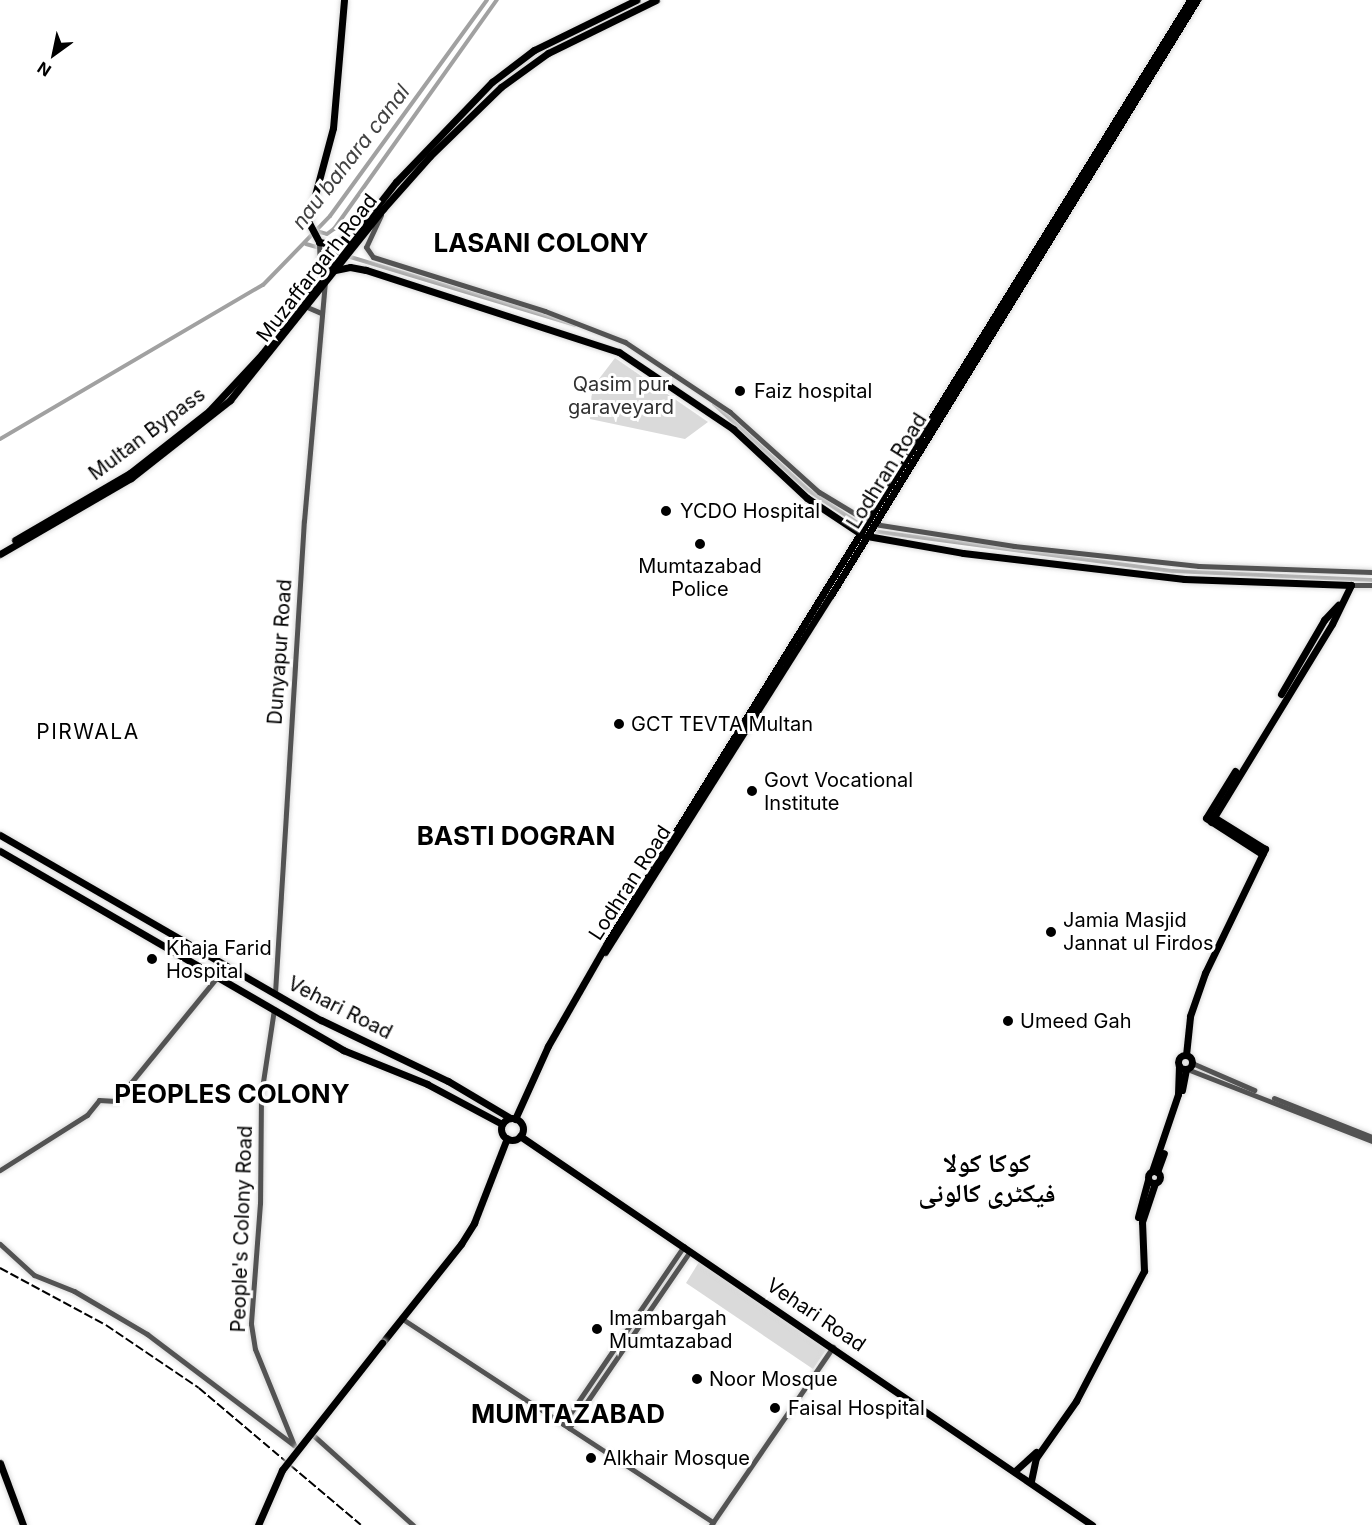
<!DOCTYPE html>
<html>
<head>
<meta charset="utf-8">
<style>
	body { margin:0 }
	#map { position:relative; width:1372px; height:1525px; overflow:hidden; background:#fff; font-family:Inter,"Noto Naskh Arabic",sans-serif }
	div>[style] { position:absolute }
	.green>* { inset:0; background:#dadada }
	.canal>* { height:4px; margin:-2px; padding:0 2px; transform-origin:2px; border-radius:2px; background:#a1a1a1 }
	.roads { filter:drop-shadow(0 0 2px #dbdbdb) drop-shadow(0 0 2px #dbdbdb) }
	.minor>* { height:5px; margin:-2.5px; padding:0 2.5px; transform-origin:2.5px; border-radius:2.5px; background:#535353 }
	.major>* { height:7px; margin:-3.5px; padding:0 3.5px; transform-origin:3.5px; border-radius:3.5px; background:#000 }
	.major>.ring { margin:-3.5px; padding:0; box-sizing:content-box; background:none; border:7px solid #000; border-radius:50% }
	.rail>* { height:1.5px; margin-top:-0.75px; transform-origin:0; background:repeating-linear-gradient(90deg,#000 0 9px,transparent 0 12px) }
	.bridges { filter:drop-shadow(0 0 2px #dbdbdb) drop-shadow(0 0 2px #dbdbdb) }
	.major-bridge>* { height:7px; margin:-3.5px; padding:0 3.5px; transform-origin:3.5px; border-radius:3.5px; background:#000 }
	.dots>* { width:16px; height:16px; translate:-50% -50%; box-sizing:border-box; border:3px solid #fff; border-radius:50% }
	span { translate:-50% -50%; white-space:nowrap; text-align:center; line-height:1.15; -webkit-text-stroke:6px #fff; paint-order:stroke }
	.street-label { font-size:20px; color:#000 }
	.park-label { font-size:20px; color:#313131 }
	.poi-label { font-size:20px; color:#000 }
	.left { translate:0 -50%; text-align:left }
	.water-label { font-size:21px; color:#424242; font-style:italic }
	.neighbourhood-label { font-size:21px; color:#000; letter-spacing:1.5px }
	.district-label { font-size:26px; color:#000; font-weight:700 }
	.north { position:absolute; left:24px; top:24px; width:60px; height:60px; -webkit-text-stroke:4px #fff; paint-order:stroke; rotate:213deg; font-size:16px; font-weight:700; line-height:24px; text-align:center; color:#000 }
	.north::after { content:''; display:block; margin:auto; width:21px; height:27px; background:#000; clip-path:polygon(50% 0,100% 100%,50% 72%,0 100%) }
</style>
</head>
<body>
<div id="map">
	<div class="green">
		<div style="clip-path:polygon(615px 358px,708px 422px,685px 439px,590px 419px,592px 388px)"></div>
		<div style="clip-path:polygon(699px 1262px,828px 1347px,813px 1369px,686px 1283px)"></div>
	</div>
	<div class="canal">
		<div style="left:316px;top:231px;width:11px;rotate:15deg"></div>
		<div style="left:327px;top:234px;width:9px;rotate:-36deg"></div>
		<div style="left:334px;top:229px;width:281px;rotate:-54.6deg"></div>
		<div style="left:306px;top:244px;width:35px;rotate:16deg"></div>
		<div style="left:347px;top:256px;width:238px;rotate:16.8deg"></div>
		<div style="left:714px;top:404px;width:127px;rotate:42.5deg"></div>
		<div style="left:808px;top:490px;width:69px;rotate:33.7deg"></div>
		<div style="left:0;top:439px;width:305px;rotate:-30.4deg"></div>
		<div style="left:263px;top:285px;width:96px;rotate:-45.8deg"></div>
		<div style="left:330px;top:216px;width:267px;rotate:-54deg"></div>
		<div style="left:872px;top:531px;width:304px;rotate:7.6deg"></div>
		<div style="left:1173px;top:571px;width:199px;rotate:2.6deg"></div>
	</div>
	<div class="roads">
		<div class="minor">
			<div style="left:381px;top:215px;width:35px;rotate:115deg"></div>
			<div style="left:366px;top:247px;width:12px;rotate:55deg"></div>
			<div style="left:373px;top:257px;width:180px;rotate:17.4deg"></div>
			<div style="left:545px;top:311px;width:86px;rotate:21.2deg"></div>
			<div style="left:625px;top:342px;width:126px;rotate:33.7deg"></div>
			<div style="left:730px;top:412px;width:120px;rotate:42deg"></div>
			<div style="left:819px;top:492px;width:58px;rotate:31deg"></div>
			<div style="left:319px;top:242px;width:36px;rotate:88deg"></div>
			<div style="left:307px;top:307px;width:15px;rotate:23deg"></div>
			<div style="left:874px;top:524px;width:142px;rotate:8.9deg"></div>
			<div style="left:1014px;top:546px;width:186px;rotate:6.2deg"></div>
			<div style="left:1199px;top:566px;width:173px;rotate:2deg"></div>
			<div style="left:1351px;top:585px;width:21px"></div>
			<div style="left:275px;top:993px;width:473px;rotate:-86.5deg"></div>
			<div style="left:304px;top:521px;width:239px;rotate:-85deg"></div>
			<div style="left:274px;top:1009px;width:87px;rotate:98.6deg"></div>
			<div style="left:261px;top:1095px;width:108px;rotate:90.5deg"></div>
			<div style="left:260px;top:1203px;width:121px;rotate:94.3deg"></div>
			<div style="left:251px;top:1324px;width:25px;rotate:81deg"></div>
			<div style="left:255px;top:1349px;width:104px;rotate:67.9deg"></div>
			<div style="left:1192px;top:1063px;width:68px;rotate:23.5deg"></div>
			<div style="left:1187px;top:1069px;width:199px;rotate:21.3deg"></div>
			<div style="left:1274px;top:1098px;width:105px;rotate:21.7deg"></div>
			<div style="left:0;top:1170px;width:103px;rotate:-32.3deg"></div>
			<div style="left:87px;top:1115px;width:19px;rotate:-51deg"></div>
			<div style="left:99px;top:1100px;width:17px;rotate:3deg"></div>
			<div style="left:116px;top:1101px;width:161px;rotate:-50.8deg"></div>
			<div style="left:0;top:1244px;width:46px;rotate:42.4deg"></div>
			<div style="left:34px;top:1275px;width:43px;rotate:21.8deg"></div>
			<div style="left:74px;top:1291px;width:85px;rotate:30.5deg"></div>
			<div style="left:147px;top:1334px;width:184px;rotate:37.1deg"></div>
			<div style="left:401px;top:1318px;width:373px;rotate:33.2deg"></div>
			<div style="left:563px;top:1424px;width:215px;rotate:-55.8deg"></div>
			<div style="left:569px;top:1428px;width:214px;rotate:-55.6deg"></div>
			<div style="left:313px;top:1435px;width:135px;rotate:42deg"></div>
			<div style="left:711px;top:1525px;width:216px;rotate:-55.6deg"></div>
		</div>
		<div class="major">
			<div style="left:344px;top:0;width:128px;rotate:94.9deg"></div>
			<div style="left:333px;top:128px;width:96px;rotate:105deg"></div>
			<div style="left:308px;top:221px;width:24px;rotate:62deg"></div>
			<div style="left:319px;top:242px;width:11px;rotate:10deg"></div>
			<div style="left:330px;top:244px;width:10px;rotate:-11deg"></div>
			<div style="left:340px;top:242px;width:24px;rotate:-42deg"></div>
			<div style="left:335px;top:270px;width:15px;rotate:-11deg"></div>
			<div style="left:350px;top:267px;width:16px;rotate:11deg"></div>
			<div style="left:366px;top:270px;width:266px;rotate:18deg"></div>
			<div style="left:619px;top:352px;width:138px;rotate:34deg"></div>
			<div style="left:733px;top:429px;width:101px;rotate:43deg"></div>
			<div style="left:807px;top:498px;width:65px;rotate:33.7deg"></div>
			<div style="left:867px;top:536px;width:97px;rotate:10deg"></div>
			<div style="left:963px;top:553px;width:223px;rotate:6.7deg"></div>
			<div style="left:1184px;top:579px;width:167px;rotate:2.1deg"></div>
			<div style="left:1351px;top:585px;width:43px;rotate:116deg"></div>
			<div style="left:1332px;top:624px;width:232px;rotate:121.4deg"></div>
			<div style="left:15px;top:540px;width:133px;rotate:-30.2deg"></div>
			<div style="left:130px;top:473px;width:100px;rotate:-38.1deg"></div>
			<div style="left:209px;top:411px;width:78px;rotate:-47.1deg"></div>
			<div style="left:262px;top:354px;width:218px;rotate:-52.1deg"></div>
			<div style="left:396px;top:182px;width:139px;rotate:-46.2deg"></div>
			<div style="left:492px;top:82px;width:53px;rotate:-37.3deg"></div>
			<div style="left:534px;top:50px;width:114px;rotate:-26.1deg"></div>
			<div style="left:0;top:554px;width:151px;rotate:-30.1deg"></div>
			<div style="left:131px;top:478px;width:126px;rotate:-38.2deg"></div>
			<div style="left:230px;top:400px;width:245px;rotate:-51.3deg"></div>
			<div style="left:383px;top:209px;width:71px;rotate:-48.4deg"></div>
			<div style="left:430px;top:156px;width:99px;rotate:-44.2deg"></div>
			<div style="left:501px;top:87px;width:58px;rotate:-35.9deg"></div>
			<div style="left:548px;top:53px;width:120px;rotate:-26.1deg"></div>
			<div style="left:1281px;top:694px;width:86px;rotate:-59.8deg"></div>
			<div style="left:1324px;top:620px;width:21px;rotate:-47deg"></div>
			<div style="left:1235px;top:771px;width:55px;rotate:121.7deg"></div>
			<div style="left:1206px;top:818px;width:67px;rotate:32.7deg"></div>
			<div style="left:0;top:835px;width:370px;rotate:30deg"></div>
			<div style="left:321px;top:1020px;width:141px;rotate:25.7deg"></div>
			<div style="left:448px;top:1081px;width:72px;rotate:30.8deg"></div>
			<div style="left:0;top:851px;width:397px;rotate:30.1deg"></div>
			<div style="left:343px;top:1050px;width:91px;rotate:22deg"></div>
			<div style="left:427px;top:1084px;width:85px;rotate:28.1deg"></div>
			<div style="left:605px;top:952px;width:423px;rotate:-57.7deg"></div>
			<div style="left:831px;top:595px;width:699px;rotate:-58.4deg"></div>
			<div class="ring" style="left:1178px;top:1055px;width:7px;height:7px"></div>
			<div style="left:1186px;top:1055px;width:39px;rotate:-84deg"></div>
			<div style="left:1190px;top:1016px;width:46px;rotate:-70.8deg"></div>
			<div style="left:1205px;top:973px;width:138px;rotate:-64.2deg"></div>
			<div style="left:1265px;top:849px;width:62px;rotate:-148.1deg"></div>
			<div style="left:1182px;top:1090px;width:21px;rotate:-79deg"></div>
			<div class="ring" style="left:501px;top:1118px;width:15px;height:15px"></div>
			<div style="left:515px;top:1119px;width:80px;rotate:-65.7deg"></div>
			<div style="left:548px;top:1046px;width:119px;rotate:-60.2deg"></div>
			<div style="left:607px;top:943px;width:1109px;rotate:-58.27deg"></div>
			<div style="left:520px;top:1136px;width:692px;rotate:34.22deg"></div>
			<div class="ring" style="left:1148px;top:1171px;width:5px;height:5px"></div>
			<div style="left:1152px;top:1171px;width:81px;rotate:-71.3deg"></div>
			<div style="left:1178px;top:1094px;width:28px;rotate:-88deg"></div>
			<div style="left:1157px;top:1172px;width:20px;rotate:-70deg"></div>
			<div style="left:1138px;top:1217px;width:39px;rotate:-75deg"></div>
			<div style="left:382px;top:1343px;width:127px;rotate:-51.4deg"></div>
			<div style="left:461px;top:1244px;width:25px;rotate:-58deg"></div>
			<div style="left:474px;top:1223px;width:91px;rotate:-68.8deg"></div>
			<div style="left:0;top:1463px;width:66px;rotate:69.6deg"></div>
			<div style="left:1016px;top:1470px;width:27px;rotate:-42deg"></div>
			<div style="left:1031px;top:1481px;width:24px;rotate:-78deg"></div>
			<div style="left:1036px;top:1458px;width:70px;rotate:-54.9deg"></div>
			<div style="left:1076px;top:1401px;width:147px;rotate:-62.4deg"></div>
			<div style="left:1144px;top:1271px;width:49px;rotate:-92.3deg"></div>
			<div style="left:1142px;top:1222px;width:41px;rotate:-71.6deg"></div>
		</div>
	</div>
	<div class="rail">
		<div style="left:0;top:1268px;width:120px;rotate:28.3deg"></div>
		<div style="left:106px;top:1325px;width:112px;rotate:34.1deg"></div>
		<div style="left:199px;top:1388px;width:212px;rotate:40.2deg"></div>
	</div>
	<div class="bridges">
		<div class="major-bridge">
			<div style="left:258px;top:1525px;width:60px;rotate:-66.4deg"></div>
			<div style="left:282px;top:1470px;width:162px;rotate:-51.8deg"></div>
		</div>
	</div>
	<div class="dots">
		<div style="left:740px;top:391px;background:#000"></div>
		<div style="left:666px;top:511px;background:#000"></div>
		<div style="left:700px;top:544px;background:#000"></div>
		<div style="left:619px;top:724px;background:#000"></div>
		<div style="left:752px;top:791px;background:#000"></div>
		<div style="left:1051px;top:932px;background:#000"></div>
		<div style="left:152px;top:959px;background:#000"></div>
		<div style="left:1008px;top:1021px;background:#000"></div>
		<div style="left:597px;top:1329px;background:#000"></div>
		<div style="left:697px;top:1379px;background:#000"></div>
		<div style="left:775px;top:1408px;background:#000"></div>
		<div style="left:591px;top:1458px;background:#000"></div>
	</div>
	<div class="street-label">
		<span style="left:317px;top:268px;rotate:-52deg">Muzaffargarh Road</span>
		<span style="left:147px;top:434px;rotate:-37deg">Multan Bypass</span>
		<span style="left:887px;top:471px;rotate:-58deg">Lodhran Road</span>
		<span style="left:280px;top:652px;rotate:-86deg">Dunyapur Road</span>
		<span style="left:630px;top:883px;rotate:-57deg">Lodhran Road</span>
		<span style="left:340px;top:1008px;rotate:27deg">Vehari Road</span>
		<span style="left:242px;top:1229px;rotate:-88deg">People's Colony Road</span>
		<span style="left:816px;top:1315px;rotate:34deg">Vehari Road</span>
	</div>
	<div class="park-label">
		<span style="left:621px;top:396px">Qasim pur<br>garaveyard</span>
	</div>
	<div class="poi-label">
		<span class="left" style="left:754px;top:391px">Faiz hospital</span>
		<span class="left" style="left:680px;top:511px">YCDO Hospital</span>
		<span style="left:700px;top:578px">Mumtazabad<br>Police</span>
		<span class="left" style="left:631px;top:724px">GCT TEVTA Multan</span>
		<span class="left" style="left:764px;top:792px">Govt Vocational<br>Institute</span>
		<span class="left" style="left:1063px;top:932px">Jamia Masjid<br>Jannat ul Firdos</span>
		<span class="left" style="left:166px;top:960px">Khaja Farid<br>Hospital</span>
		<span class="left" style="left:1020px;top:1021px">Umeed Gah</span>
		<span class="left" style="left:609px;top:1330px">Imambargah<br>Mumtazabad</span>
		<span class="left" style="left:709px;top:1379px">Noor Mosque</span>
		<span class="left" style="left:788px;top:1408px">Faisal Hospital</span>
		<span class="left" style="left:603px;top:1458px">Alkhair Mosque</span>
	</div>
	<div class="water-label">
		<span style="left:351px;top:157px;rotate:-52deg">nau bahara canal</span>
	</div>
	<div class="neighbourhood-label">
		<span style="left:88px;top:732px">PIRWALA</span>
	</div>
	<div class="district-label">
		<span style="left:541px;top:243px">LASANI COLONY</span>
		<span style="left:516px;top:836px">BASTI DOGRAN</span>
		<span style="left:232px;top:1094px">PEOPLES COLONY</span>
		<span style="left:987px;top:1178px">کوکا کولا<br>فیکٹری کالونی</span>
		<span style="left:568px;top:1414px">MUMTAZABAD</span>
	</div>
	<div class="north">N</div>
</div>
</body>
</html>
